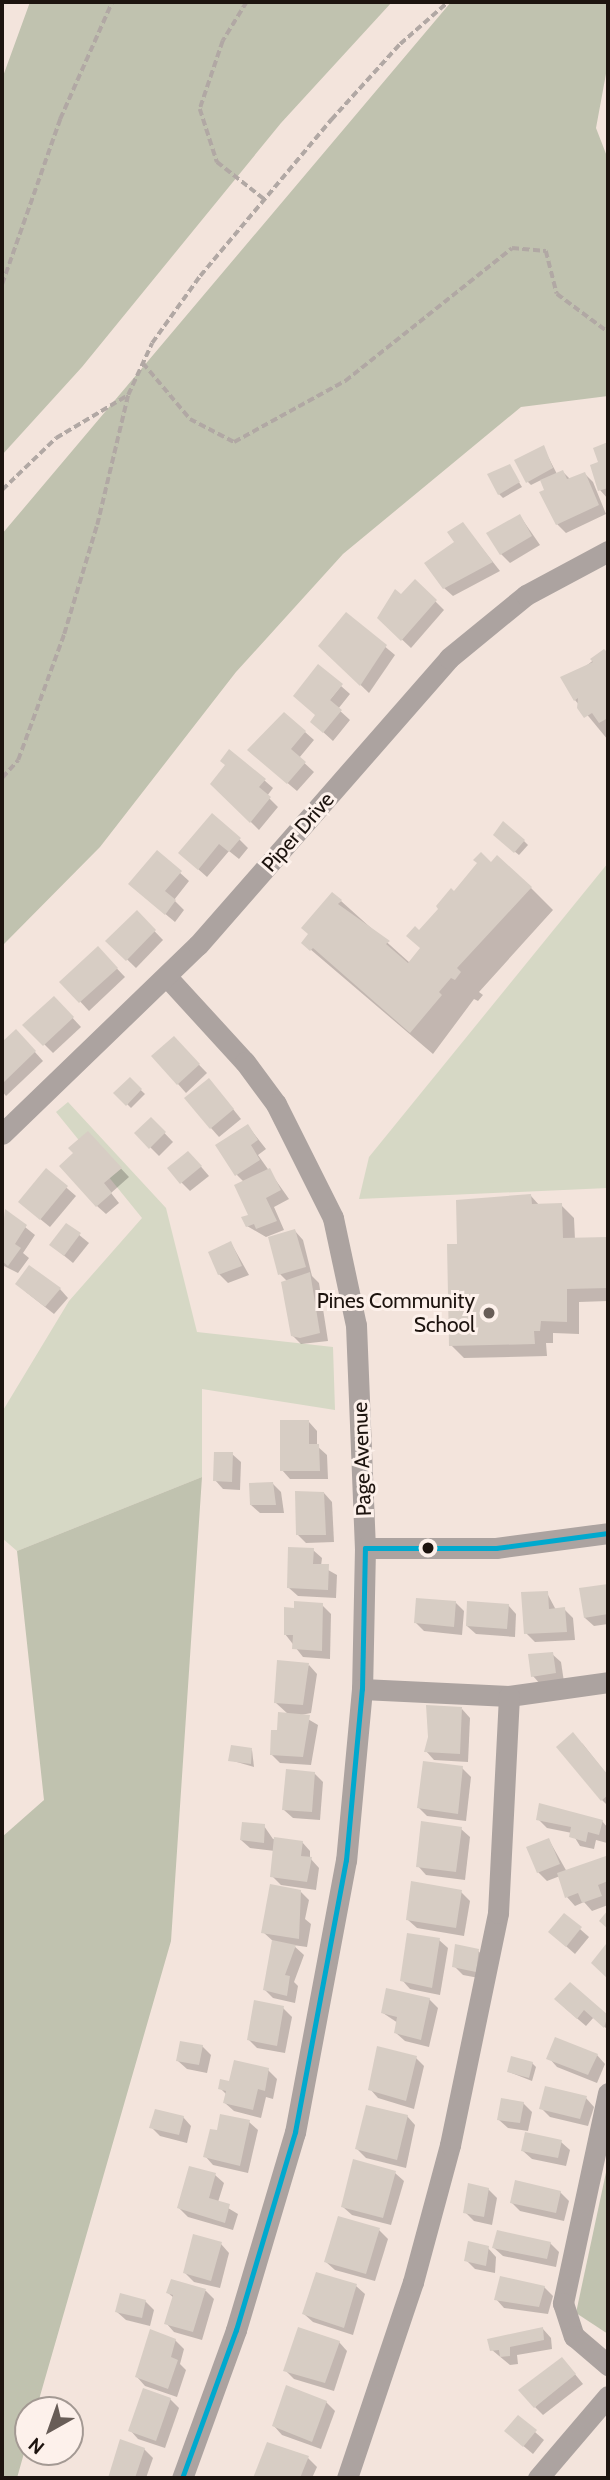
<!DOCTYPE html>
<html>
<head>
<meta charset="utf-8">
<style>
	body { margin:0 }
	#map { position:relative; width:610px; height:2480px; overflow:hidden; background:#f3e4dc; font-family:Cabin,sans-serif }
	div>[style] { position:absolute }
	.green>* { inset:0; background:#d6d8c5 }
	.forest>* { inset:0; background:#c0c2af }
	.shadow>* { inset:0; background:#0003 }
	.building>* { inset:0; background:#d7cdc4 }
	.path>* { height:3.5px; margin-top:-1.75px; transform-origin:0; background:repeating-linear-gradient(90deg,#b1a8a4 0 7px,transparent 0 10.5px) }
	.minor>* { height:21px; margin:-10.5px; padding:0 10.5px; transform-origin:10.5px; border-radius:10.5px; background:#aca3a0 }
	.bus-1>* { height:5px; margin:-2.5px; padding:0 2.5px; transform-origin:2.5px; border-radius:2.5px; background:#00a9ce }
	.dots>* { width:19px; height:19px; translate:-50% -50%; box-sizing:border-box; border:4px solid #fdf1eb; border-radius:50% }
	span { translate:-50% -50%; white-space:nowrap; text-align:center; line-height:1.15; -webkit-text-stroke:6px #fdf1eb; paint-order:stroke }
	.street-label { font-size:21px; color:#1d140f }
	.poi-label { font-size:21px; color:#1d140f }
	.right { translate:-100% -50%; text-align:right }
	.frame { position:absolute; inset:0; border:4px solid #1d140f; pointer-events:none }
	.north { position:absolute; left:14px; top:2396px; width:70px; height:70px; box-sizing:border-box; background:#fdf1eb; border:2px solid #a39993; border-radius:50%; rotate:220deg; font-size:19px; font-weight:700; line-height:28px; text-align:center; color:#1d140f }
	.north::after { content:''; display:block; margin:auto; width:24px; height:32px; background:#685d57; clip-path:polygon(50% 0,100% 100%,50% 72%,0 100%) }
</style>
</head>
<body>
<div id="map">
	<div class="green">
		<div style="clip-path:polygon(608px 863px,608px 1188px,359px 1199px,369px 1157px)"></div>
		<div style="clip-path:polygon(68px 1102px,166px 1208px,197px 1332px,333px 1347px,335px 1410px,202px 1389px,202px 1477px,17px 1551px,2px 1538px,2px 1412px,69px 1301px,142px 1218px,56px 1112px)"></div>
	</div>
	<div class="forest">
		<div style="clip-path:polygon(30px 2px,392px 2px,281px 123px,82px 367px,2px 455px,2px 79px)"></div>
		<div style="clip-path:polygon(451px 2px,608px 2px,608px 63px,596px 128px,608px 159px,608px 396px,521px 407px,343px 554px,236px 672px,100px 847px,2px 946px,2px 534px)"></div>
		<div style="clip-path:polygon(202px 1477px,171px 1941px,36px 2410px,28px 2410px,28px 2439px,17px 2478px,2px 2478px,2px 1837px,44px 1800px,17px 1551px)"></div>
		<div style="clip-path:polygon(608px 2163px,608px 2334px,576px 2313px)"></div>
	</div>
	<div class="shadow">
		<div style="clip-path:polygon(608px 444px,608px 499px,600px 490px,600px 463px,595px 449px)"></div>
		<div style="clip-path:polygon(543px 447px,557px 474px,563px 472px,571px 480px,585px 474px,593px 482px,606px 514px,566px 533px,557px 524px,542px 493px,547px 491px,541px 480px,531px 485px,527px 481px)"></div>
		<div style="clip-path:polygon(509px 466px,522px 487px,503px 498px,499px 494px)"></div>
		<div style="clip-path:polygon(520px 516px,540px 545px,510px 563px,501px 554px)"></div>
		<div style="clip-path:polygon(463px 524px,500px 571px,453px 596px,444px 588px)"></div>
		<div style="clip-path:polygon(415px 581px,444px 610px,411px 648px,379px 618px)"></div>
		<div style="clip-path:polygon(346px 614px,395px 655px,369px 693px,320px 646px)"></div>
		<div style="clip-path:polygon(604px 652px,608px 655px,608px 740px,575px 700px,573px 676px)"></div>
		<div style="clip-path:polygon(341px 686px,350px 694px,338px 709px,350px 720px,333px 741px,312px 722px)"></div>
		<div style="clip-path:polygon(305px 732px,314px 740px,299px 758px,314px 772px,297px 791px,258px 758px)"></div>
		<div style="clip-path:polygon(264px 780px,273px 788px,267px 796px,278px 807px,259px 830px,212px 784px)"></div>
		<div style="clip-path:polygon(239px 839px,248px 848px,239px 859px,229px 851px,207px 877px,180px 853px)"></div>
		<div style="clip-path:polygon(499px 839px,524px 841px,528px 845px,519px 855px)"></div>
		<div style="clip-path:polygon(157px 852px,189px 881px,174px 900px,184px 910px,175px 922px,139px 892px)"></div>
		<div style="clip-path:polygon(531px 888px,553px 910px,479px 992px,483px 995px,478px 1001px,474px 999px,433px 1054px,303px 943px,310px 935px,304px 928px,341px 901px,410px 963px,421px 949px,420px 932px,454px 893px)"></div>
		<div style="clip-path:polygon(137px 913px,163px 940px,136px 968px,108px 941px)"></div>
		<div style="clip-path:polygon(106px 957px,125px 977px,89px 1011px,62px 982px)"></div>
		<div style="clip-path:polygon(54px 998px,81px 1027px,53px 1053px,25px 1025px)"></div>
		<div style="clip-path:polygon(16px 1031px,43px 1061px,6px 1096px,2px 1091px,2px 1044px)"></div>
		<div style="clip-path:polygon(174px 1039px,207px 1073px,186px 1093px,178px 1084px)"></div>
		<div style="clip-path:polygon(130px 1080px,145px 1094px,131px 1108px,116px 1093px)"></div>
		<div style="clip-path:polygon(217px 1089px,241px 1119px,219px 1137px,211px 1128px)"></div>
		<div style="clip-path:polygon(151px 1119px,173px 1142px,159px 1156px,136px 1133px)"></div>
		<div style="clip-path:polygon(248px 1126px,266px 1149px,258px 1155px,289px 1199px,274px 1207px,284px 1230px,266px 1237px,247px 1226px,250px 1216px,244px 1182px,237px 1175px)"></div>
		<div style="clip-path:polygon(96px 1142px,129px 1177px,111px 1193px,119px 1203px,106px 1214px,97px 1206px)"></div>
		<div style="clip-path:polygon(197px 1162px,209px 1176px,190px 1191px,181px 1182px)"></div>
		<div style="clip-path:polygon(46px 1170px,76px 1196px,50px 1227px,29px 1210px)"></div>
		<div style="clip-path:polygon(531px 1196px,540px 1206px,561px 1205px,574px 1218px,575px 1240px,608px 1239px,608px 1301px,579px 1302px,579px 1334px,553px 1333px,553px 1343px,546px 1343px,547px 1356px,464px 1358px,451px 1345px,459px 1246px)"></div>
		<div style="clip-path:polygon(5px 1211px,35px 1235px,23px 1253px,29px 1258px,18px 1273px,2px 1265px)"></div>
		<div style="clip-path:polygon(67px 1225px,89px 1243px,73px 1263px,51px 1245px)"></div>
		<div style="clip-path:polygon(295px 1231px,303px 1240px,312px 1276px,319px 1283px,328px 1341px,301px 1344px,292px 1335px,287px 1281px,280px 1274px)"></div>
		<div style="clip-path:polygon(231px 1243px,249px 1275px,228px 1283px,219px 1274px)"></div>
		<div style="clip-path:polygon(60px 1289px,68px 1298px,54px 1314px,26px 1292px)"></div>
		<div style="clip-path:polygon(309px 1422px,317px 1431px,317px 1446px,327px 1455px,328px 1479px,290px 1479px,282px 1470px)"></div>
		<div style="clip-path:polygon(232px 1454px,241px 1462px,240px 1490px,223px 1489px,215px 1480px)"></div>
		<div style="clip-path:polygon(272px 1483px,281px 1492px,284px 1513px,260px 1513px,251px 1505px)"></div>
		<div style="clip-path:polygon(324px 1493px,332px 1502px,334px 1542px,306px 1543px,297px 1534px)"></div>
		<div style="clip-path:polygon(313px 1550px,322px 1558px,321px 1566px,337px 1575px,336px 1598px,298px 1596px,289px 1588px)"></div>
		<div style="clip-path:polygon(608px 1585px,608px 1624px,594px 1626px,585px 1618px,581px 1589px)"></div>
		<div style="clip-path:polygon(547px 1593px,556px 1610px,564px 1609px,573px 1618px,575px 1640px,535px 1642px,526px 1633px)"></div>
		<div style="clip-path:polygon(455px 1602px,464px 1611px,462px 1635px,424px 1631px,416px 1623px)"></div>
		<div style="clip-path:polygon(322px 1605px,331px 1614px,330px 1659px,303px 1657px,285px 1634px)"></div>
		<div style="clip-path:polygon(508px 1605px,516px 1614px,515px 1637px,476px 1634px,467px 1626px)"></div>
		<div style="clip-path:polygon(552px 1654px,561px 1662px,564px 1682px,541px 1685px,533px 1676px)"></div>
		<div style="clip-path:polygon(309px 1665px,317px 1674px,311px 1713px,301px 1715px,318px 1725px,311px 1765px,280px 1763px,272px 1755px,288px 1714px,276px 1703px)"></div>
		<div style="clip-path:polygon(462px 1709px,470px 1718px,468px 1762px,434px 1760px,426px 1751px)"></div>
		<div style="clip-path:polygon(582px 1743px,608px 1776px,608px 1806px,602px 1800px)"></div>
		<div style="clip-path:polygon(252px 1750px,254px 1767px,230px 1760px)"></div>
		<div style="clip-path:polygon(462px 1768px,471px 1777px,466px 1821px,427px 1816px,419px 1808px)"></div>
		<div style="clip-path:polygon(314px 1773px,323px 1782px,320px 1820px,293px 1818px,284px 1810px)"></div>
		<div style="clip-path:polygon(538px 1819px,602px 1821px,608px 1828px,607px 1843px,596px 1840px,594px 1849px,580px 1846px,572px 1833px,547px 1828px)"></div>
		<div style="clip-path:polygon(264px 1826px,273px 1839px,302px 1842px,310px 1851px,310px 1858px,319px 1868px,316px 1890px,281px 1885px,272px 1876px,275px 1851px,250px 1848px,241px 1840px)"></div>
		<div style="clip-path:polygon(461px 1829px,470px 1837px,465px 1880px,426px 1875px,418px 1866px)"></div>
		<div style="clip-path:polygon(549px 1840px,567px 1872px,608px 1861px,608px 1905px,592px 1911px,584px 1902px,575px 1906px,567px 1897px,560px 1876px,547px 1881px,538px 1872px)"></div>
		<div style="clip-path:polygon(300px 1891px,309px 1900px,305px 1919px,311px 1924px,307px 1947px,293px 1945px,304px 1955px,294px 1982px,298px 1986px,295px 2003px,273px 1998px,265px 1990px,274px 1942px,263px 1932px)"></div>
		<div style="clip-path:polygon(461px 1892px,470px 1901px,464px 1936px,417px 1928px,408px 1920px)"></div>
		<div style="clip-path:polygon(564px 1915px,589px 1937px,575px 1954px,559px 1940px)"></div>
		<div style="clip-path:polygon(439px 1940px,448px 1948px,440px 1995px,410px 1989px,402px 1980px)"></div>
		<div style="clip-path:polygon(478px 1951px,487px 1959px,484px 1979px,463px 1975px,454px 1966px)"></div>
		<div style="clip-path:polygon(570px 1984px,608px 2017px,608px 2030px,594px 2017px,586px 2026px,565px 2008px)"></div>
		<div style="clip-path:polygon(429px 1999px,438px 2008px,429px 2047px,405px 2041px,396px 2033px,398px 2023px,383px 2013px)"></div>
		<div style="clip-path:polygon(283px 2008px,292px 2017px,285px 2053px,257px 2048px,249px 2040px)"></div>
		<div style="clip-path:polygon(202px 2046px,211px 2055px,207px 2073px,187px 2069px,178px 2061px)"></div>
		<div style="clip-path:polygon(597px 2055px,605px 2064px,597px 2083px,557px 2067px,549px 2058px)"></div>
		<div style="clip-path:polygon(416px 2058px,424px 2066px,414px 2109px,378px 2098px,370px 2089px)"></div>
		<div style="clip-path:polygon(532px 2063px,536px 2067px,532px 2081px,509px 2072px)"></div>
		<div style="clip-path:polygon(268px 2070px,277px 2079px,273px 2099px,266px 2097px,261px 2118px,234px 2111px,225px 2103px,227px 2095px,220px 2088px)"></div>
		<div style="clip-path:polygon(586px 2098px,594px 2107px,588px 2126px,550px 2117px,541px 2108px)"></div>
		<div style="clip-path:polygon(523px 2103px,532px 2112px,528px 2131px,508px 2128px,499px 2120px)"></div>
		<div style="clip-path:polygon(407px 2116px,415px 2125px,406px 2168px,366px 2158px,357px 2149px)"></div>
		<div style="clip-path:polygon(183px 2117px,191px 2126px,187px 2143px,160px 2136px,151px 2127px)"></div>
		<div style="clip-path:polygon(249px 2122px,258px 2130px,248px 2173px,213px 2165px,205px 2156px,218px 2132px)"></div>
		<div style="clip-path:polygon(561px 2142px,570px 2150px,566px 2166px,532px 2159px,523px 2151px)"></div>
		<div style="clip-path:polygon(395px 2173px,404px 2181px,391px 2225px,352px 2215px,343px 2207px)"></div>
		<div style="clip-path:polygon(215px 2175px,224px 2183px,218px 2202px,238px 2214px,233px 2230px,188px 2217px,179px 2208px)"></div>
		<div style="clip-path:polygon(488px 2189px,497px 2198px,492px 2225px,474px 2221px,465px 2212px)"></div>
		<div style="clip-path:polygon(560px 2192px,569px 2201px,564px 2221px,520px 2211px,512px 2203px)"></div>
		<div style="clip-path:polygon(379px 2230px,388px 2239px,375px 2281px,335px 2270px,326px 2262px)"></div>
		<div style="clip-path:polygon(550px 2243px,559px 2252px,556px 2267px,503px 2256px,494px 2248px)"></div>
		<div style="clip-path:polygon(221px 2244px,229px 2253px,220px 2288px,194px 2282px,185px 2273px)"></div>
		<div style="clip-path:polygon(488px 2248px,496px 2257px,495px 2273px,475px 2269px,466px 2260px)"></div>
		<div style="clip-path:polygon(172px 2281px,206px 2291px,214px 2299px,202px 2340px,174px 2332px,166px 2323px,174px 2298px,168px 2293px)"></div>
		<div style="clip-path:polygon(356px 2286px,365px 2294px,353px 2335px,313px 2322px,304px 2314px)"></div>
		<div style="clip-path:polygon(544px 2287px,553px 2296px,548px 2314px,504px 2308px,496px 2299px)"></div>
		<div style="clip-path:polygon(145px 2301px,154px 2310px,150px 2326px,126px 2320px,117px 2312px)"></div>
		<div style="clip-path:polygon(543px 2329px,551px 2338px,552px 2349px,517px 2355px,518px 2364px,510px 2365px,492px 2350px)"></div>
		<div style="clip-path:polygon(175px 2340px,184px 2349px,180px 2364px,186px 2370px,177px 2397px,145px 2386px,137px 2377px)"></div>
		<div style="clip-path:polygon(339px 2342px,347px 2351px,334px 2391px,294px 2379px,285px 2370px)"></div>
		<div style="clip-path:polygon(570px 2368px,583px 2384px,543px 2415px,535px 2407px)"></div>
		<div style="clip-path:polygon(170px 2399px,179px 2408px,165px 2448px,138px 2439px,130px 2430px)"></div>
		<div style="clip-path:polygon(326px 2402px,335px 2411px,321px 2449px,282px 2435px,274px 2426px)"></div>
		<div style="clip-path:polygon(518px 2417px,544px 2440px,533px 2454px,515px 2439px)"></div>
		<div style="clip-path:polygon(268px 2444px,308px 2458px,317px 2467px,312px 2478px,254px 2478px)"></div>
		<div style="clip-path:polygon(144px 2449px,153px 2458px,146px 2478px,110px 2477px)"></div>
	</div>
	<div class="building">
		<div style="clip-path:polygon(608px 442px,608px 488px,598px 491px,590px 465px,598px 462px,593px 448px)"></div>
		<div style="clip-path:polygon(544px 445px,553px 468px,526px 483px,514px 460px)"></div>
		<div style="clip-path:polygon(510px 464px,520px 482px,498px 495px,487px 474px)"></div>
		<div style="clip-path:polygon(563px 470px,567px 479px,585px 472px,599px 505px,556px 525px,539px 492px,544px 490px,540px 480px)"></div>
		<div style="clip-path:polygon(520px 514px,532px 536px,500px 555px,486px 533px)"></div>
		<div style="clip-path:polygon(463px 522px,493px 562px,443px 589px,424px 563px,454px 542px,447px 532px)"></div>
		<div style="clip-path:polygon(415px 579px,437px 600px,401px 641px,377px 618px,395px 589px,401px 594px)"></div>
		<div style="clip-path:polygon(346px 612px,387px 645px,360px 686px,318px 646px)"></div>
		<div style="clip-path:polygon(604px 649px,608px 653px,608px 718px,599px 723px,592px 713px,584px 718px,577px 708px,578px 698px,574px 701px,560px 677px,593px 662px,590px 659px)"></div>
		<div style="clip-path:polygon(318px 664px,343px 684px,330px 700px,342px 710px,323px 733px,310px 722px,315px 715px,293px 696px)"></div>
		<div style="clip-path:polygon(284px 712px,306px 731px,291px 749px,306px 762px,287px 784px,247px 750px)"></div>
		<div style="clip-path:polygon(229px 749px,266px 779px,259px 787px,271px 797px,250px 823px,210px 784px,225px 765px,220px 761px)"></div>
		<div style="clip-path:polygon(212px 813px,241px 838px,229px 852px,219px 844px,198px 870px,178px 853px)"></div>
		<div style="clip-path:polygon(503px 821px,525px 840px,514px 853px,493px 835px)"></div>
		<div style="clip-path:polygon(157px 850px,182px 871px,165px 891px,176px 900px,165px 915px,128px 884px)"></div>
		<div style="clip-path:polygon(481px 852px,491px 862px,497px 855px,532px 887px,457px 968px,461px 972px,455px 980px,451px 978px,439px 992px,442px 995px,410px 1033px,313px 948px,310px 951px,301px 943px,308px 934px,301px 928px,332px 892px,342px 900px,338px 904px,390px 941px,386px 944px,408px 963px,420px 948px,406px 936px,415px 926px,419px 930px,438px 909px,436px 906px,451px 888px,454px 891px,477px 863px,473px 860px)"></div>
		<div style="clip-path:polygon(137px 910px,156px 930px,126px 961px,105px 941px)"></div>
		<div style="clip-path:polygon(98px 946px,118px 968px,79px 1003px,59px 982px)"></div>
		<div style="clip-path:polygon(54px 996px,74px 1017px,43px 1046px,22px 1025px)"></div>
		<div style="clip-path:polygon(16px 1029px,36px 1051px,2px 1084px,2px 1042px)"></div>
		<div style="clip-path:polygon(174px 1036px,200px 1064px,177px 1085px,151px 1056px)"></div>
		<div style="clip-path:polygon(130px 1077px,142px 1089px,126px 1106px,113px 1093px)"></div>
		<div style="clip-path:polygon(209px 1078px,234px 1109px,210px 1129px,184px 1098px)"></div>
		<div style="clip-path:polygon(151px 1117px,166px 1132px,149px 1149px,134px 1133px)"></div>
		<div style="clip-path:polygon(248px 1124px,258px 1140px,251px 1145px,260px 1160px,235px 1176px,215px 1145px)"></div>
		<div style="clip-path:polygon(88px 1131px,122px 1168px,104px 1183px,112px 1193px,96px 1207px,59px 1166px,73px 1153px,68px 1148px)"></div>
		<div style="clip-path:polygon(188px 1151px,202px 1166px,180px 1184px,167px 1168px)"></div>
		<div style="clip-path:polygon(46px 1168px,68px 1186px,40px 1220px,18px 1202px)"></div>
		<div style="clip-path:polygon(270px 1168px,281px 1190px,266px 1198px,277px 1221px,256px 1229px,254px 1224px,246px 1227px,241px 1217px,248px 1215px,234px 1185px)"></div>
		<div style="clip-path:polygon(531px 1194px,532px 1204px,562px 1203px,563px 1238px,608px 1237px,608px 1288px,567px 1289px,567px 1322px,541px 1321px,540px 1331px,534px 1331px,535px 1344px,449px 1346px,447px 1244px,457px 1244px,456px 1200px)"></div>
		<div style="clip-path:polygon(5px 1209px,27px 1225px,15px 1244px,21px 1248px,8px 1266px,2px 1261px)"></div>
		<div style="clip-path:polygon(66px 1223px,81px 1233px,64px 1256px,49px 1245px)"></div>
		<div style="clip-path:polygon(295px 1229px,306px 1267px,278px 1275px,268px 1237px)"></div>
		<div style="clip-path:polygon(231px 1241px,242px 1266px,218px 1275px,208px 1252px)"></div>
		<div style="clip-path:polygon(29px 1265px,61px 1288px,45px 1307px,15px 1284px)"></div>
		<div style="clip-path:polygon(310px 1272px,320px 1333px,300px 1338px,291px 1336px,281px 1282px)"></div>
		<div style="clip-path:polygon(280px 1420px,309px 1420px,309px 1444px,319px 1444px,320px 1471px,280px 1471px)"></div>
		<div style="clip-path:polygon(214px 1452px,233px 1452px,232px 1482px,213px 1481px)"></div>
		<div style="clip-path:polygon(273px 1482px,276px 1505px,250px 1505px,249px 1483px)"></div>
		<div style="clip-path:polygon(295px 1491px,324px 1492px,326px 1535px,296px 1535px)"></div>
		<div style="clip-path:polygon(288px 1547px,314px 1548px,313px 1564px,329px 1564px,328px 1590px,287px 1588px)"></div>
		<div style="clip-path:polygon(608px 1584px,608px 1614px,584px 1618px,579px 1588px)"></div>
		<div style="clip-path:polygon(548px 1591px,549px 1609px,565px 1607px,567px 1632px,524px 1634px,521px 1592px)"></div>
		<div style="clip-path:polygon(416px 1598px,456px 1601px,454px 1627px,414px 1623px)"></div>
		<div style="clip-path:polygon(294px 1601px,323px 1603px,322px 1651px,292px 1649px,293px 1635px,284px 1635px,284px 1607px,294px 1608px)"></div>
		<div style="clip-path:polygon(467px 1601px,509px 1604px,507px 1629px,466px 1626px)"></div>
		<div style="clip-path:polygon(553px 1652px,556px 1673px,531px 1677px,528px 1654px)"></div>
		<div style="clip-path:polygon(277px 1660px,309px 1663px,303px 1705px,274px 1703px)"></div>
		<div style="clip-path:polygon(426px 1705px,462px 1707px,460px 1754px,424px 1752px,428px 1737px)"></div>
		<div style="clip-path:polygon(278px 1712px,310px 1715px,303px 1757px,270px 1755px,271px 1730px,277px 1730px)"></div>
		<div style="clip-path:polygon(573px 1732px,608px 1775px,608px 1795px,601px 1801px,556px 1747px)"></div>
		<div style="clip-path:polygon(231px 1745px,252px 1748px,251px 1764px,228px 1761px)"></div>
		<div style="clip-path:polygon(423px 1761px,463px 1766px,458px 1814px,417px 1808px)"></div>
		<div style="clip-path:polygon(286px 1769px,315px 1772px,312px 1812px,282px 1810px)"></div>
		<div style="clip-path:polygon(539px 1803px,603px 1820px,599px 1835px,588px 1832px,586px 1842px,569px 1837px,571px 1827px,536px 1820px)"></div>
		<div style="clip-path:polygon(421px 1821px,462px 1827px,456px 1872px,416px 1867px)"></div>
		<div style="clip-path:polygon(242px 1822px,265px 1824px,264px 1843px,240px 1840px)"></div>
		<div style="clip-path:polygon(274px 1837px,303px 1841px,301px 1856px,312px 1857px,307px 1882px,270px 1877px)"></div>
		<div style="clip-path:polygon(549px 1838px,560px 1864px,537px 1873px,526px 1847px)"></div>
		<div style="clip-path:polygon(606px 1856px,608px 1881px,598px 1885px,602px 1896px,582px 1903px,578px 1893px,565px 1898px,557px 1873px)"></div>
		<div style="clip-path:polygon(411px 1881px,462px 1890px,456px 1928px,406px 1920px)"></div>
		<div style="clip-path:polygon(270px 1884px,301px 1890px,299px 1939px,261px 1933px)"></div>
		<div style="clip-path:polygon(608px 1910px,608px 1929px,599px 1921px)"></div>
		<div style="clip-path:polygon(564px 1913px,582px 1927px,566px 1947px,548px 1932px)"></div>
		<div style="clip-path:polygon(407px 1933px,440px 1938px,432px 1988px,400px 1981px)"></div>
		<div style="clip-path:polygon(272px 1940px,296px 1945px,285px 1975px,290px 1976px,287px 1996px,263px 1990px)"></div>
		<div style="clip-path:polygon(455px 1944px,479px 1949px,476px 1972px,452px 1967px)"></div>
		<div style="clip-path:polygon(606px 1944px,608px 1946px,608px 1979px,591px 1963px)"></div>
		<div style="clip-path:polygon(570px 1982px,608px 2015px,604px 2028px,584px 2010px,577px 2019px,554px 1999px)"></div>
		<div style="clip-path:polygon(386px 1988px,430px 1998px,421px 2040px,394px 2033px,397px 2017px,381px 2013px)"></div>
		<div style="clip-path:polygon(254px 2000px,284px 2006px,277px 2046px,247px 2040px)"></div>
		<div style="clip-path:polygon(555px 2037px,598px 2054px,588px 2075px,546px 2059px)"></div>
		<div style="clip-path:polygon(180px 2041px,203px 2045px,199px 2065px,176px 2061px)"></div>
		<div style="clip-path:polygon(377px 2046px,417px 2056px,406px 2101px,368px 2090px)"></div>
		<div style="clip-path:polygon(511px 2056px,533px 2062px,529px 2078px,507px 2072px)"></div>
		<div style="clip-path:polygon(234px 2060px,269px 2068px,265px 2091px,258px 2089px,253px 2110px,223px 2103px,226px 2091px,218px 2089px,220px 2079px,229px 2081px)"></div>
		<div style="clip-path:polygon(545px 2086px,587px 2096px,580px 2119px,539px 2109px)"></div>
		<div style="clip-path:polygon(501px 2098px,524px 2102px,520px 2123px,497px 2120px)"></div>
		<div style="clip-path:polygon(366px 2105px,408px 2115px,397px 2160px,355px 2149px)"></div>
		<div style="clip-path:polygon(155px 2109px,184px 2116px,179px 2135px,149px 2128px)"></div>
		<div style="clip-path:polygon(220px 2114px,250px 2120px,240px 2166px,203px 2157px,210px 2129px,217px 2130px)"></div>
		<div style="clip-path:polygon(525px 2132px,562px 2140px,558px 2158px,521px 2151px)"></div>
		<div style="clip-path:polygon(353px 2159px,396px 2171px,383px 2218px,341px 2207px)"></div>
		<div style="clip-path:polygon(189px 2166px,216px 2173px,209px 2198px,230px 2204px,225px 2223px,177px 2208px)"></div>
		<div style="clip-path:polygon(515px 2180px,561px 2191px,556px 2213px,510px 2203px)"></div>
		<div style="clip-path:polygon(468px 2183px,489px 2188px,484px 2217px,463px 2213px)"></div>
		<div style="clip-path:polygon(338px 2216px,380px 2228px,366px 2274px,324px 2262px)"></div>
		<div style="clip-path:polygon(497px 2230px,551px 2242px,547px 2259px,492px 2248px)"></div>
		<div style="clip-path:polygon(193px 2234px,222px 2242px,211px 2281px,183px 2273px)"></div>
		<div style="clip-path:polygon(468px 2241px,489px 2246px,486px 2266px,464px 2261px)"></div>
		<div style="clip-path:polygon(316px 2272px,357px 2284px,344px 2328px,302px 2314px)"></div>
		<div style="clip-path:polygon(500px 2276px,545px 2286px,539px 2307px,494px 2300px)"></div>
		<div style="clip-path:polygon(171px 2279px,206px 2289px,193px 2332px,164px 2324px,173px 2295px,166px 2293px)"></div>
		<div style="clip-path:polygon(120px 2293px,146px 2300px,142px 2318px,115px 2312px)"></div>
		<div style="clip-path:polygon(298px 2327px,340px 2341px,325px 2383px,283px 2371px)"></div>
		<div style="clip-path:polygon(543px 2327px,544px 2340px,510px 2347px,510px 2356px,500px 2357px,499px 2350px,490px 2351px,487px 2339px)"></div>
		<div style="clip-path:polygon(150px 2329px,176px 2339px,171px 2357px,178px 2360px,168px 2389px,135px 2377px)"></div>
		<div style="clip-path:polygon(562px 2357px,576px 2374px,534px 2408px,518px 2390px)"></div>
		<div style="clip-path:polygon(286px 2385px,327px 2401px,312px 2442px,272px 2426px)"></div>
		<div style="clip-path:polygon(143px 2388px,171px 2398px,156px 2441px,128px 2431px)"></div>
		<div style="clip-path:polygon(518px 2415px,537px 2430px,523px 2447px,504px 2431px)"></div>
		<div style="clip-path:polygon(120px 2439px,145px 2448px,135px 2478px,108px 2478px)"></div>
		<div style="clip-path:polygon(267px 2442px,309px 2456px,300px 2478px,253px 2478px)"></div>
	</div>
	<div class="path">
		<div style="left:247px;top:2px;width:46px;rotate:121.6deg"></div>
		<div style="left:223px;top:41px;width:72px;rotate:108.7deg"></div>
		<div style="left:200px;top:109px;width:56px;rotate:72.2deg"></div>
		<div style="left:217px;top:162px;width:60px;rotate:38.2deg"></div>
		<div style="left:2px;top:284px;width:175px;rotate:-70.6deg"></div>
		<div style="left:60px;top:119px;width:128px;rotate:-66deg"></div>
		<div style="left:143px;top:363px;width:73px;rotate:50deg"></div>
		<div style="left:190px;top:419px;width:50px;rotate:27.6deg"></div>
		<div style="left:234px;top:442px;width:127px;rotate:-28.8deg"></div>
		<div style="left:345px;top:381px;width:213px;rotate:-38.5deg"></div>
		<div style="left:512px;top:248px;width:34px;rotate:5deg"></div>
		<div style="left:546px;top:251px;width:44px;rotate:75.7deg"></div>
		<div style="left:557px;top:294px;width:64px;rotate:36.7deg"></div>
		<div style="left:2px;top:490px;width:75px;rotate:-43.9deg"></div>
		<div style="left:56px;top:438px;width:84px;rotate:-30.8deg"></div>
		<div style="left:2px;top:778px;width:24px;rotate:-48deg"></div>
		<div style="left:18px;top:760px;width:134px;rotate:-69.9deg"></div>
		<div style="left:64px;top:634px;width:114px;rotate:-73.2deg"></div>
		<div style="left:97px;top:525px;width:134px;rotate:-76.6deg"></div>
		<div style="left:128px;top:395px;width:57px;rotate:-65.2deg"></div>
		<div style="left:152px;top:343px;width:82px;rotate:-54.4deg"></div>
		<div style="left:200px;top:276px;width:204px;rotate:-50deg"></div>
		<div style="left:331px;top:120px;width:103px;rotate:-47.8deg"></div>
		<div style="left:400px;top:44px;width:64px;rotate:-41.2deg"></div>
	</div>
	<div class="minor">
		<div style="left:167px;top:977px;width:115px;rotate:47.5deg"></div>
		<div style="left:245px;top:1062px;width:52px;rotate:53.6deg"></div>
		<div style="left:276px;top:1104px;width:127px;rotate:63.4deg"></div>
		<div style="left:333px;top:1218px;width:109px;rotate:77.9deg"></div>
		<div style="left:356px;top:1325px;width:223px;rotate:87.7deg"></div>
		<div style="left:365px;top:1548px;width:141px;rotate:91.2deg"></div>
		<div style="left:362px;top:1689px;width:172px;rotate:95.3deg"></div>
		<div style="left:346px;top:1860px;width:277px;rotate:100.6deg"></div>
		<div style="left:295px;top:2132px;width:207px;rotate:106.6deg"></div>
		<div style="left:236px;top:2330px;width:158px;rotate:110deg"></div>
		<div style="left:2px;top:1134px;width:272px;rotate:-44deg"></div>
		<div style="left:198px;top:945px;width:381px;rotate:-48.8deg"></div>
		<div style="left:449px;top:658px;width:99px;rotate:-39.3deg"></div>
		<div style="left:526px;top:595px;width:93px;rotate:-28.2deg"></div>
		<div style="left:365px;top:1548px;width:131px"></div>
		<div style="left:496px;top:1548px;width:113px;rotate:-7.6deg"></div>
		<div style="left:362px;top:1689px;width:147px;rotate:2.7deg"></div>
		<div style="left:509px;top:1696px;width:100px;rotate:-8deg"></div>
		<div style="left:608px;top:2093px;width:215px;rotate:102.1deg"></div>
		<div style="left:563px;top:2303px;width:35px;rotate:72deg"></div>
		<div style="left:574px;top:2336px;width:45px;rotate:40.5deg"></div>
		<div style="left:347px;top:2478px;width:207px;rotate:-71.4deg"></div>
		<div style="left:413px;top:2282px;width:142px;rotate:-74.9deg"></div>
		<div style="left:450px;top:2145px;width:237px;rotate:-78.3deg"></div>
		<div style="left:498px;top:1913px;width:217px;rotate:-87.1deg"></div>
		<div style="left:538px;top:2478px;width:108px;rotate:-49.5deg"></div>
	</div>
	<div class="bus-1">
		<div style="left:182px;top:2478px;width:158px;rotate:-70deg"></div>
		<div style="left:236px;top:2330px;width:207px;rotate:-73.4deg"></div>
		<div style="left:295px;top:2132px;width:277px;rotate:-79.4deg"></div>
		<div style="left:346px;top:1860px;width:172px;rotate:-84.7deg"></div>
		<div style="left:362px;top:1689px;width:141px;rotate:-88.8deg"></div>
		<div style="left:365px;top:1548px;width:131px"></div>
		<div style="left:496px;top:1548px;width:113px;rotate:-7.6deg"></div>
	</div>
	<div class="dots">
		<div style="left:489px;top:1313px;background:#685d57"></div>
		<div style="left:428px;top:1548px;background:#1d140f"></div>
	</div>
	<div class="street-label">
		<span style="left:298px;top:832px;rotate:-49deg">Piper Drive</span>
		<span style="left:362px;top:1459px;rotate:-92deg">Page Avenue</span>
	</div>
	<div class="poi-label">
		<span class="right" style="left:475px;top:1313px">Pines Community<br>School</span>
	</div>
	<div class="frame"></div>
	<div class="north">N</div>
</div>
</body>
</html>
